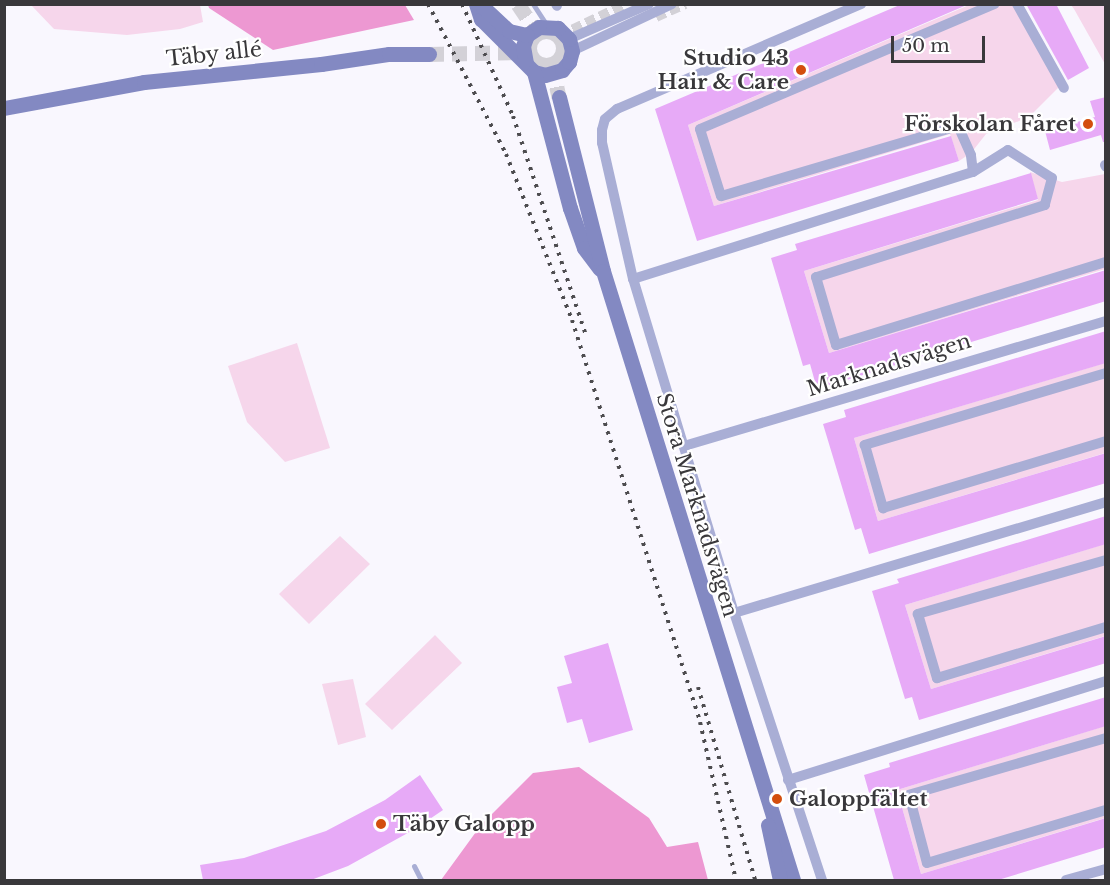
<!DOCTYPE html>
<html>
<head>
<meta charset="utf-8">
<style>
	body { margin:0 }
	#map { position:relative; width:1110px; height:885px; overflow:hidden; background:#f9f7fe; font-family:"Libre Baskerville",serif }
	div>[style] { position:absolute }
	.green>* { inset:0; background:#f6d6eb }
	.forest>* { inset:0; background:#ed98d2 }
	.building>* { inset:0; background:#e7aaf7 }
	.street-tunnel>* { height:10px; margin-top:-5px; transform-origin:0; background:repeating-linear-gradient(90deg,#d3d1d7 0 10px,transparent 0 15px) }
	.secondary-tunnel>* { height:15px; margin-top:-7.5px; transform-origin:0; background:repeating-linear-gradient(90deg,#d3d1d7 0 15px,transparent 0 23px) }
	.secondary-tunnel>.ring { margin:-7.5px; padding:0; box-sizing:content-box; background:none; border:15px solid #d3d1d7; border-radius:50% }
	.lane>* { height:5px; margin:-2.5px; padding:0 2.5px; transform-origin:2.5px; border-radius:2.5px; background:#a9aed5 }
	.street>* { height:10px; margin:-5px; padding:0 5px; transform-origin:5px; border-radius:5px; background:#a9aed5 }
	.secondary>* { height:15px; margin:-7.5px; padding:0 7.5px; transform-origin:7.5px; border-radius:7.5px; background:#8389c2 }
	.rail>* { height:4px; margin-top:-2px; transform-origin:0; background:repeating-linear-gradient(90deg,#4d4c4f 0 3px,transparent 0 9px) }
	.dots>* { width:16px; height:16px; translate:-50% -50%; box-sizing:border-box; border:3px solid #fff; border-radius:50% }
	span { translate:-50% -50%; white-space:nowrap; text-align:center; line-height:1.15; -webkit-text-stroke:4.5px #fff; paint-order:stroke }
	.street-label { font-size:21px; color:#39383b }
	.poi-label { font-size:21px; color:#39383b; font-weight:700 }
	.right { translate:-100% -50%; text-align:right }
	.left { translate:0 -50%; text-align:left }
	.frame { position:absolute; inset:0; border:6px solid #39383b; pointer-events:none }
	.scale { position:absolute; left:891px; top:36px; width:94px; height:27px; box-sizing:border-box; border:3px solid #39383b; border-top:0; padding-left:8px; font-size:18px; line-height:21px; white-space:nowrap; color:#39383b; -webkit-text-stroke:4px #fff; paint-order:stroke }
</style>
</head>
<body>
<div id="map">
	<div class="green">
		<div style="clip-path:polygon(31px 5px,200px 5px,203px 22px,180px 29px,127px 35px,54px 29px)"></div>
		<div style="clip-path:polygon(969px 5px,1023px 5px,1065px 81px,1029px 117px,986px 134px,971px 153px,959px 161px,950px 134px,714px 206px,688px 125px)"></div>
		<div style="clip-path:polygon(1071px 5px,1105px 5px,1105px 64px,1074px 9px)"></div>
		<div style="clip-path:polygon(1030px 172px,1062px 182px,1105px 174px,1105px 269px,829px 353px,804px 271px,1038px 200px)"></div>
		<div style="clip-path:polygon(297px 343px,330px 448px,285px 462px,247px 422px,228px 366px)"></div>
		<div style="clip-path:polygon(1105px 363px,1105px 453px,878px 521px,854px 438px)"></div>
		<div style="clip-path:polygon(340px 536px,370px 564px,309px 624px,279px 594px)"></div>
		<div style="clip-path:polygon(1105px 544px,1105px 636px,931px 689px,905px 605px)"></div>
		<div style="clip-path:polygon(435px 635px,462px 663px,392px 730px,365px 704px)"></div>
		<div style="clip-path:polygon(353px 679px,366px 737px,338px 745px,322px 684px)"></div>
		<div style="clip-path:polygon(1105px 726px,1105px 818px,921px 874px,897px 790px)"></div>
	</div>
	<div class="forest">
		<div style="clip-path:polygon(208px 5px,405px 5px,414px 20px,273px 50px,209px 8px)"></div>
		<div style="clip-path:polygon(579px 767px,649px 818px,667px 847px,698px 842px,708px 880px,441px 880px,481px 825px,533px 773px)"></div>
	</div>
	<div class="building">
		<div style="clip-path:polygon(902px 4px,969px 4px,688px 125px,714px 206px,951px 136px,959px 161px,697px 241px,655px 109px)"></div>
		<div style="clip-path:polygon(1026px 4px,1056px 4px,1089px 68px,1068px 80px)"></div>
		<div style="clip-path:polygon(1106px 97px,1106px 142px,1103px 142px,1101px 135px,1050px 150px,1045px 131px,1095px 117px,1090px 101px)"></div>
		<div style="clip-path:polygon(1031px 173px,1038px 199px,804px 271px,829px 353px,1106px 270px,1106px 301px,817px 389px,810px 364px,803px 366px,771px 258px,797px 250px,795px 244px)"></div>
		<div style="clip-path:polygon(1106px 331px,1106px 363px,854px 438px,878px 521px,1106px 453px,1106px 483px,869px 554px,861px 528px,855px 530px,823px 424px,846px 417px,844px 410px)"></div>
		<div style="clip-path:polygon(1106px 516px,1106px 544px,905px 605px,931px 689px,1106px 636px,1106px 663px,919px 720px,912px 697px,905px 699px,872px 591px,899px 583px,897px 579px)"></div>
		<div style="clip-path:polygon(608px 643px,633px 730px,589px 743px,582px 719px,567px 723px,557px 687px,572px 683px,564px 656px)"></div>
		<div style="clip-path:polygon(1106px 697px,1106px 726px,897px 790px,921px 874px,1106px 818px,1106px 847px,998px 880px,894px 880px,864px 775px,890px 767px,889px 763px)"></div>
		<div style="clip-path:polygon(420px 775px,443px 810px,415px 829px,348px 866px,311px 880px,203px 880px,200px 865px,244px 858px,326px 831px,385px 800px)"></div>
	</div>
	<div class="street-tunnel">
		<div style="left:656px;top:17px;width:32px;rotate:-24deg"></div>
		<div style="left:559px;top:36px;width:74px;rotate:-25.5deg"></div>
	</div>
	<div class="secondary-tunnel">
		<div style="left:518px;top:4px;width:36px;rotate:56deg"></div>
		<div class="ring" style="left:529px;top:31px;width:19px;height:19px"></div>
		<div style="left:429px;top:54px;width:95px;rotate:-1.2deg"></div>
		<div style="left:552px;top:64px;width:34px;rotate:78deg"></div>
	</div>
	<div class="lane">
		<div style="left:533px;top:4px;width:24px;rotate:57deg"></div>
		<div style="left:414px;top:866px;width:16px;rotate:63deg"></div>
	</div>
	<div class="street">
		<div style="left:556px;top:4px;width:2px;rotate:63deg"></div>
		<div style="left:1017px;top:4px;width:96px;rotate:60.8deg"></div>
		<div style="left:569px;top:39px;width:87px;rotate:-23.6deg"></div>
		<div style="left:572px;top:51px;width:110px;rotate:-25.2deg"></div>
		<div style="left:1105px;top:165px;width:2px;rotate:63deg"></div>
		<div style="left:973px;top:172px;width:17px;rotate:-97deg"></div>
		<div style="left:971px;top:155px;width:32px;rotate:-114deg"></div>
		<div style="left:958px;top:126px;width:247px;rotate:163.5deg"></div>
		<div style="left:721px;top:196px;width:70px;rotate:-107.4deg"></div>
		<div style="left:700px;top:129px;width:320px;rotate:-23deg"></div>
		<div style="left:633px;top:279px;width:356px;rotate:-17.5deg"></div>
		<div style="left:973px;top:172px;width:41px;rotate:-32.2deg"></div>
		<div style="left:1008px;top:150px;width:52px;rotate:32.5deg"></div>
		<div style="left:1052px;top:178px;width:28px;rotate:105deg"></div>
		<div style="left:1045px;top:205px;width:240px;rotate:162.5deg"></div>
		<div style="left:816px;top:277px;width:71px;rotate:73.6deg"></div>
		<div style="left:836px;top:345px;width:282px;rotate:-17.1deg"></div>
		<div style="left:1106px;top:373px;width:252px;rotate:163.4deg"></div>
		<div style="left:865px;top:445px;width:66px;rotate:74.1deg"></div>
		<div style="left:883px;top:508px;width:233px;rotate:-16.7deg"></div>
		<div style="left:684px;top:446px;width:440px;rotate:-16.5deg"></div>
		<div style="left:1106px;top:560px;width:196px;rotate:164deg"></div>
		<div style="left:918px;top:614px;width:67px;rotate:73.5deg"></div>
		<div style="left:937px;top:678px;width:177px;rotate:-16.8deg"></div>
		<div style="left:734px;top:613px;width:388px;rotate:-16.6deg"></div>
		<div style="left:1106px;top:738px;width:205px;rotate:163.9deg"></div>
		<div style="left:909px;top:795px;width:70px;rotate:75.2deg"></div>
		<div style="left:927px;top:863px;width:187px;rotate:-16.5deg"></div>
		<div style="left:788px;top:780px;width:333px;rotate:-17.3deg"></div>
		<div style="left:822px;top:880px;width:281px;rotate:-108.2deg"></div>
		<div style="left:734px;top:613px;width:349px;rotate:-106.8deg"></div>
		<div style="left:633px;top:279px;width:139px;rotate:-102.8deg"></div>
		<div style="left:602px;top:143px;width:13px;rotate:-90deg"></div>
		<div style="left:602px;top:130px;width:11px;rotate:-75deg"></div>
		<div style="left:605px;top:119px;width:16px;rotate:-40deg"></div>
		<div style="left:617px;top:109px;width:266px;rotate:-23.3deg"></div>
		<div style="left:1066px;top:880px;width:41px;rotate:-15.4deg"></div>
	</div>
	<div class="secondary">
		<div style="left:476px;top:4px;width:16px;rotate:72deg"></div>
		<div style="left:481px;top:19px;width:75px;rotate:45deg"></div>
		<div style="left:534px;top:72px;width:11px;rotate:15deg"></div>
		<div style="left:545px;top:75px;width:18px;rotate:-16deg"></div>
		<div style="left:562px;top:70px;width:11px;rotate:-49deg"></div>
		<div style="left:569px;top:62px;width:11px;rotate:-75deg"></div>
		<div style="left:572px;top:51px;width:12px;rotate:-104deg"></div>
		<div style="left:569px;top:39px;width:16px;rotate:-135deg"></div>
		<div style="left:558px;top:28px;width:19px;rotate:-177deg"></div>
		<div style="left:539px;top:27px;width:14px;rotate:146deg"></div>
		<div style="left:527px;top:35px;width:12px;rotate:110deg"></div>
		<div style="left:523px;top:46px;width:17px;rotate:80deg"></div>
		<div style="left:483px;top:7px;width:35px;rotate:43deg"></div>
		<div style="left:509px;top:31px;width:18px;rotate:13deg"></div>
		<div style="left:534px;top:72px;width:141px;rotate:75.2deg"></div>
		<div style="left:570px;top:208px;width:42px;rotate:70.7deg"></div>
		<div style="left:584px;top:248px;width:26px;rotate:53deg"></div>
		<div style="left:559px;top:97px;width:179px;rotate:75.8deg"></div>
		<div style="left:603px;top:271px;width:638px;rotate:72.67deg"></div>
		<div style="left:4px;top:108px;width:142px;rotate:-10.5deg"></div>
		<div style="left:144px;top:82px;width:178px;rotate:-5.8deg"></div>
		<div style="left:321px;top:64px;width:69px;rotate:-8.4deg"></div>
		<div style="left:389px;top:54px;width:40px"></div>
		<div style="left:768px;top:825px;width:56px;rotate:77.7deg"></div>
	</div>
	<div class="rail">
		<div style="left:428px;top:4px;width:169px;rotate:62.5deg"></div>
		<div style="left:506px;top:154px;width:179px;rotate:68.3deg"></div>
		<div style="left:572px;top:320px;width:422px;rotate:72.3deg"></div>
		<div style="left:700px;top:722px;width:162px;rotate:77.2deg"></div>
		<div style="left:462px;top:4px;width:123px;rotate:65.5deg"></div>
		<div style="left:513px;top:116px;width:231px;rotate:71.6deg"></div>
		<div style="left:698px;top:687px;width:201px;rotate:73.5deg"></div>
	</div>
	<div class="dots">
		<div style="left:801px;top:70px;background:#d34e0e"></div>
		<div style="left:1088px;top:124px;background:#d34e0e"></div>
		<div style="left:777px;top:799px;background:#d34e0e"></div>
		<div style="left:381px;top:824px;background:#d34e0e"></div>
	</div>
	<div class="street-label">
		<span style="left:214px;top:54px;rotate:-6deg">Täby allé</span>
		<span style="left:889px;top:365px;rotate:-17deg">Marknadsvägen</span>
		<span style="left:697px;top:505px;rotate:73deg">Stora Marknadsvägen</span>
	</div>
	<div class="poi-label">
		<span class="right" style="left:789px;top:70px">Studio 43<br>Hair &amp; Care</span>
		<span class="right" style="left:1076px;top:124px">Förskolan Fåret</span>
		<span class="left" style="left:789px;top:799px">Galoppfältet</span>
		<span class="left" style="left:393px;top:824px">Täby Galopp</span>
	</div>
	<div class="frame"></div>
	<div class="scale">50 m</div>
</div>
</body>
</html>
